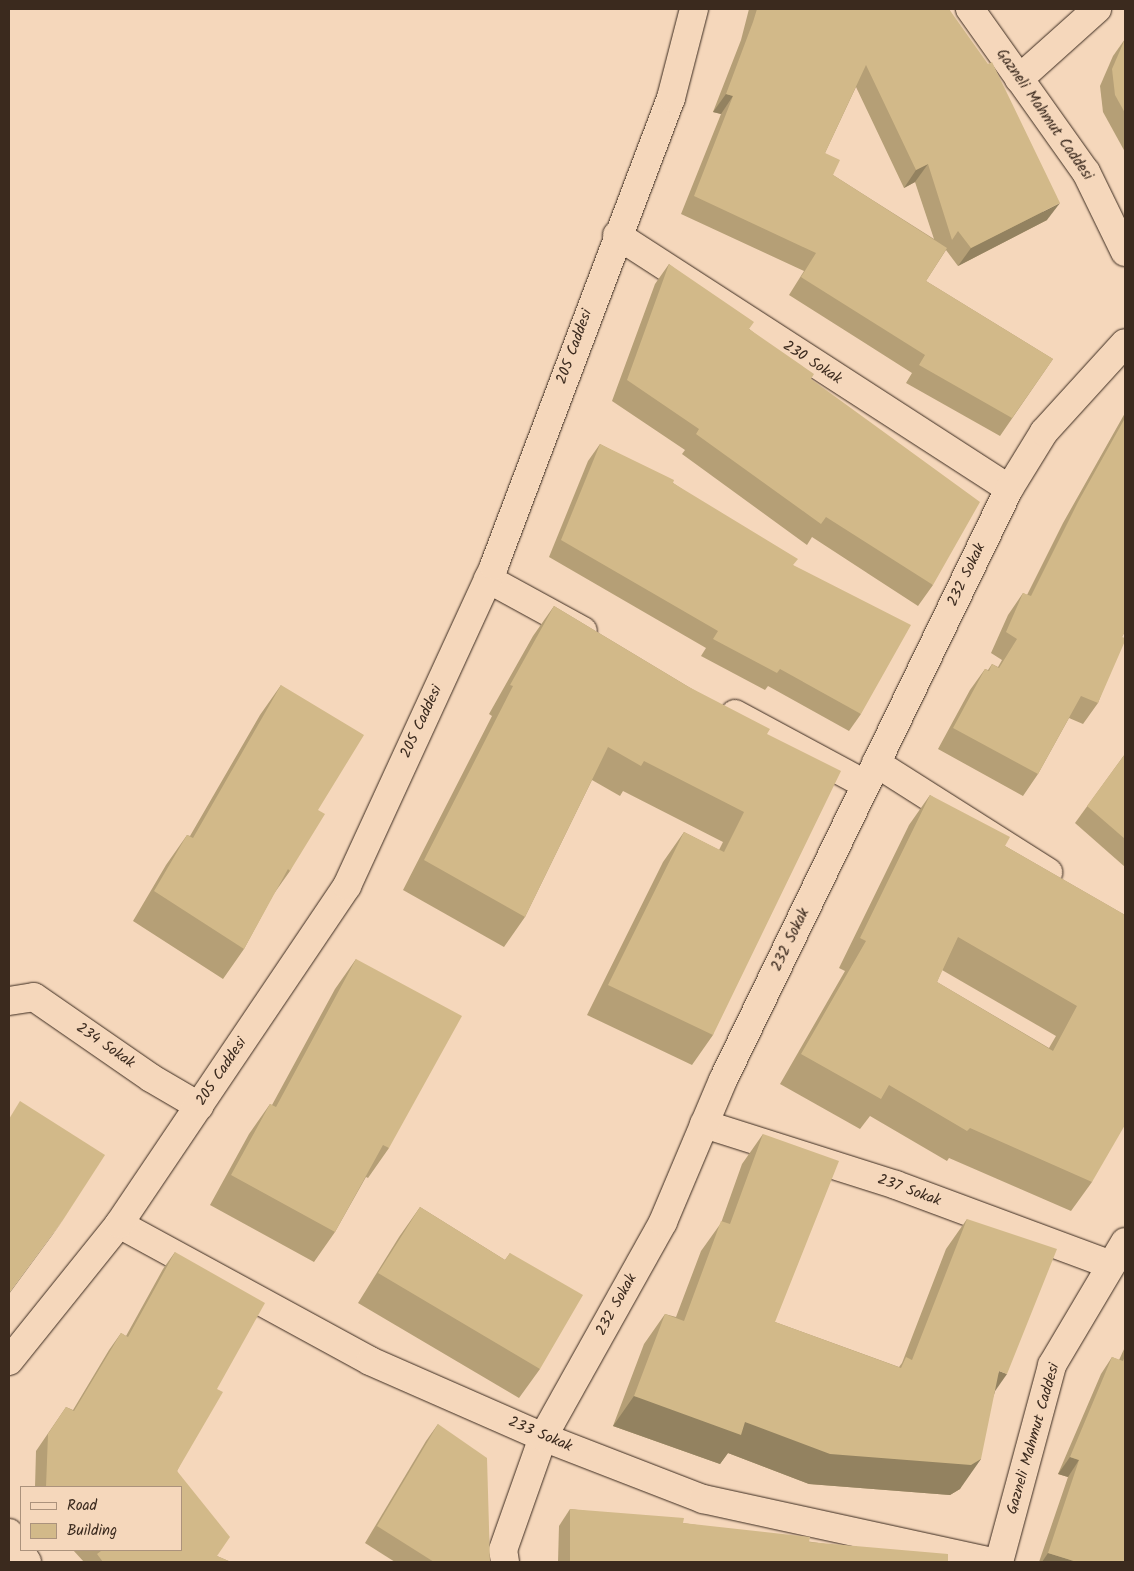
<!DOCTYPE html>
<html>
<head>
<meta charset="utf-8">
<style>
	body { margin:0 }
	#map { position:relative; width:1134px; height:1571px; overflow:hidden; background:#f5d7bb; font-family:Kalam,sans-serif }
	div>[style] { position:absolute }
	.roads { filter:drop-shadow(0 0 1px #3b2a1e) drop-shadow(0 0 1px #3b2a1e) }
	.minor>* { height:28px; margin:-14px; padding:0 14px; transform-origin:14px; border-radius:14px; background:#f5d7bb }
	.wall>* { inset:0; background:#b59f76 }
	.shaded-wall>* { inset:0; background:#938260 }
	.building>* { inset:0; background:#d2b989 }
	span { translate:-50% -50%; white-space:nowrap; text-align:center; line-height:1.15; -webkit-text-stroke:4.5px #f5d7bb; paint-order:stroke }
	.street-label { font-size:15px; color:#3b2a1e }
	.frame { position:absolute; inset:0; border:10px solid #3b2a1e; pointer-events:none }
	.legend { position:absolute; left:20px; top:1486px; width:162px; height:65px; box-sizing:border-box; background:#f5d7bb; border:1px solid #ab927c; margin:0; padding:6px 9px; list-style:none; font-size:15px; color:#3b2a1e }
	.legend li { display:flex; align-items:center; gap:10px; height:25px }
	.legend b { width:25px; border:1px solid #ab927c }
</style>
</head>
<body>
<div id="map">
	<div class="roads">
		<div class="minor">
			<div style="left:970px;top:9px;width:200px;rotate:54.6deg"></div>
			<div style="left:1086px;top:172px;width:89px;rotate:64deg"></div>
			<div style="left:1019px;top:79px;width:105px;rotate:-41.9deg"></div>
			<div style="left:617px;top:235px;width:467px;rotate:32.9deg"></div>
			<div style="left:488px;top:579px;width:108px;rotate:28.7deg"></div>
			<div style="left:735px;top:714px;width:148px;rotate:28.3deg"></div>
			<div style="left:876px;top:763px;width:204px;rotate:32.4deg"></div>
			<div style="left:9px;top:1001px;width:25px;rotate:-9deg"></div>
			<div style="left:34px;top:997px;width:142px;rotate:34.7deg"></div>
			<div style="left:151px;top:1078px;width:56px;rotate:30.3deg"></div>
			<div style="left:704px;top:1124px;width:201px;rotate:17.6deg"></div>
			<div style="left:896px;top:1185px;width:229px;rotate:20.4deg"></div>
			<div style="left:119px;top:1224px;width:286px;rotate:28.6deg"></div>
			<div style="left:370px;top:1361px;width:189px;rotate:23.7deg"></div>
			<div style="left:543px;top:1437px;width:172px;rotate:21.2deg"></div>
			<div style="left:703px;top:1499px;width:297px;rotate:12.3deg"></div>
			<div style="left:9px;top:1361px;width:176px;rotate:-51.2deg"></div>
			<div style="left:119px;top:1224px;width:408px;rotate:-56deg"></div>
			<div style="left:347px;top:886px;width:352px;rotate:-65.3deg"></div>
			<div style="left:494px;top:566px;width:500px;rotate:-69.28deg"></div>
			<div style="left:671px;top:98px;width:92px;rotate:-75.5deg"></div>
			<div style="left:9px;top:1533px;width:34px;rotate:58deg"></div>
			<div style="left:505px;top:1562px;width:12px;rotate:-99deg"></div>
			<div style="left:503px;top:1550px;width:120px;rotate:-70.5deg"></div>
			<div style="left:543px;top:1437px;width:246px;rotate:-60.8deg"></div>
			<div style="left:663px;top:1222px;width:154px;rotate:-67.1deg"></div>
			<div style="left:723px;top:1080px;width:657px;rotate:-64.18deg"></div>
			<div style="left:1009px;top:489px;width:67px;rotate:-58.4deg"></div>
			<div style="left:1044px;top:432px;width:120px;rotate:-47.7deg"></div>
			<div style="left:999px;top:1562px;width:204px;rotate:-74.9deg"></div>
			<div style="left:1052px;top:1365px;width:143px;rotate:-59.3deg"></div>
		</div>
	</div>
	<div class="wall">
		<div style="clip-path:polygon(evenodd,749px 9px,949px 9px,1047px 220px,958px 266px,946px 250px,926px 281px,1053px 359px,1000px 436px,906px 383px,912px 373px,789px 295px,804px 271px,681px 214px,721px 114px,713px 112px,741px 40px,749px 9px,856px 87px,904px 188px,915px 182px,934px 239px,833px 175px,825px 153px,856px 87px)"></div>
		<div style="clip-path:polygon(1125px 39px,1125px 152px,1103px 112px,1100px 86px,1113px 56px)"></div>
		<div style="clip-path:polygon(669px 264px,811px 379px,933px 585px,918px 606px,812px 537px,807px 545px,682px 454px,685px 450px,612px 401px,655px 284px)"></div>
		<div style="clip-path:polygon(1125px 413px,1125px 631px,1122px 637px,1098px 703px,1083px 724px,1069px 718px,1038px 774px,1023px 796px,938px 749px,970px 690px,985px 669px,988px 670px,992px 664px,998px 667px,1002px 660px,991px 653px,1008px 615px,1023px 593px,1027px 595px,1063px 523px)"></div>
		<div style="clip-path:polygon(600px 444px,673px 483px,793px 565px,861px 714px,849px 731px,768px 686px,765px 690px,701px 656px,706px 648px,549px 557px,588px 461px)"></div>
		<div style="clip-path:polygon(554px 606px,767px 734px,713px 1035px,692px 1065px,587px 1015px,663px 862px,684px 832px,719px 850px,723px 842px,623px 791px,620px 796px,592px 780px,525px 917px,504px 947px,403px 890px,492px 716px,489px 714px,533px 636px)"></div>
		<div style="clip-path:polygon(281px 685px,318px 810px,290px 871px,273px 895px,244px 949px,223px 979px,133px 921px,166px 865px,187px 835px,190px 836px,260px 715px)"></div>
		<div style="clip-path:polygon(1125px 754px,1125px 867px,1075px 823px)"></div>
		<div style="clip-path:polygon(evenodd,930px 795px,1005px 846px,1125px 915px,1092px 1182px,1071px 1211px,949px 1158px,947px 1161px,870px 1116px,860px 1129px,780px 1084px,845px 971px,839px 968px,909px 825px,930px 795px,942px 970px,1056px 1036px,1049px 1048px,937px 982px,942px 970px)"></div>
		<div style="clip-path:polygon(356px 959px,389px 1148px,368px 1178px,366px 1177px,335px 1232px,314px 1262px,210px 1205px,249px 1134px,270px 1104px,272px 1105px,335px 989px)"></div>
		<div style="clip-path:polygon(763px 1134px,775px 1322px,899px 1367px,902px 1363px,946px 1249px,967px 1219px,995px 1392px,960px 1489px,950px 1495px,809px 1484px,728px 1453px,720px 1464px,613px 1426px,644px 1344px,665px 1314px,676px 1317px,701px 1251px,721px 1223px,742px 1164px)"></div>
		<div style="clip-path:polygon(420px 1207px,505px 1260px,510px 1253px,540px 1369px,519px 1398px,358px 1303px,399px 1237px)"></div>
		<div style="clip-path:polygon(175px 1252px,217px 1389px,177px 1471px,217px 1556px,231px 1562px,84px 1562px,73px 1550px,181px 1550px,181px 1487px,35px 1487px,36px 1451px,66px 1407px,73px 1410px,109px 1350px,121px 1333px,126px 1336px,163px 1269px)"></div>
		<div style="clip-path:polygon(1125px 1347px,1125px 1562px,1039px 1562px,1068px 1477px,1058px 1474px,1101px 1374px,1112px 1357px,1119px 1360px)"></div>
		<div style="clip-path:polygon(438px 1424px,490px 1562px,395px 1562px,365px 1543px,426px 1441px)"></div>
		<div style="clip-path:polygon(570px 1509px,683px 1523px,948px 1562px,558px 1562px,559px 1526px)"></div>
	</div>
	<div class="shaded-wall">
		<div style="clip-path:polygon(726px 94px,733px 96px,721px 114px,713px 112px)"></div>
		<div style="clip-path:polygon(928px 164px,915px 182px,904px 188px,916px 170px)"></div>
		<div style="clip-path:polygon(1060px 203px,1047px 220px,958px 266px,971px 248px)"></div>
		<div style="clip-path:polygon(63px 1220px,51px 1237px,9px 1294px,9px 1293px)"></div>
		<div style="clip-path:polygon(999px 1371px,1007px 1374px,986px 1404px)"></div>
		<div style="clip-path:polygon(634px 1396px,745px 1422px,981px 1459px,960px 1489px,950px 1495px,809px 1484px,728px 1453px,720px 1464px,613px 1426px)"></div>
		<div style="clip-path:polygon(1070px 1457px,1079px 1460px,1068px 1477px,1058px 1474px)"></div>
		<div style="clip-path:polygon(1048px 1553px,1077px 1562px,1042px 1562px)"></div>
	</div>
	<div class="building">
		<div style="clip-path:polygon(757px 9px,949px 9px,988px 64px,992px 62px,1060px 203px,971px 248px,958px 231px,952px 240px,928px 164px,916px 170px,866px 65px,825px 153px,840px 160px,833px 175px,947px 248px,926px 281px,1053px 359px,1012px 418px,919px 365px,925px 355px,801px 277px,816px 253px,694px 196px,733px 96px,726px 94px,753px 22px)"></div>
		<div style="clip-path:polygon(1125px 39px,1125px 113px,1115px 95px,1112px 69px)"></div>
		<div style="clip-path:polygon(669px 264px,754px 322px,749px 329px,814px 374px,811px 379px,980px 502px,933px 585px,826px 517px,821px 524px,696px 434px,699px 429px,627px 380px)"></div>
		<div style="clip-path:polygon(1125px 418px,1125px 631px,1122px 637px,1125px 638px,1125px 641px,1098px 703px,1081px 696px,1038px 774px,953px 728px,985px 669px,989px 671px,992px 664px,999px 668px,1017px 639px,1006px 632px,1023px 593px,1031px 596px,1078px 502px)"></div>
		<div style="clip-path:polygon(600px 444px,674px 480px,673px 483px,798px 559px,793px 565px,911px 625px,861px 714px,780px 669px,777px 673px,713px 639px,718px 631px,561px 540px)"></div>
		<div style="clip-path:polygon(554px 606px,687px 686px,770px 729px,767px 734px,841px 771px,713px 1035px,608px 985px,684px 832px,724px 852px,744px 812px,644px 761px,641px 766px,608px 747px,525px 917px,424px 860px,513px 686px,510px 685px)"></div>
		<div style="clip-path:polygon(281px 685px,364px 735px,318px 810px,325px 814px,290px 871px,288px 869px,244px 949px,154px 891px,187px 835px,193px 838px)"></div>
		<div style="clip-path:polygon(1125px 754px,1125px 839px,1087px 806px)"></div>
		<div style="clip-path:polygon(evenodd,930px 795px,1010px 837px,1005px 846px,1125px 915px,1125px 1125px,1092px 1182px,970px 1128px,967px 1131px,889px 1085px,881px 1099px,801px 1054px,866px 941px,860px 938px,930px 795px,958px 937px,1077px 1006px,1053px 1051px,937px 982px,958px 937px)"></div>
		<div style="clip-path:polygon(356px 959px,462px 1016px,389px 1148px,383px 1145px,335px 1232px,231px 1175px,270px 1104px,276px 1107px)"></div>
		<div style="clip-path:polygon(20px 1101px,105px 1155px,63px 1220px,9px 1293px,9px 1119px)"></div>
		<div style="clip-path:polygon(763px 1134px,839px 1161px,775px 1322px,901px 1368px,906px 1357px,912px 1360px,967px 1219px,1057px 1249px,1007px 1374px,999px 1371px,981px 1459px,971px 1465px,830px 1454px,745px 1422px,741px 1435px,634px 1396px,665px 1314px,684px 1321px,721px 1221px,730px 1224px)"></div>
		<div style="clip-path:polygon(420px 1207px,505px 1260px,510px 1253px,583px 1295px,540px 1369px,378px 1273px)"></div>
		<div style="clip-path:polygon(175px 1252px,265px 1303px,217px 1389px,223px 1392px,177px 1471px,230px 1537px,217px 1556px,231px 1562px,103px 1562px,97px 1554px,101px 1551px,99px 1550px,181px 1550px,181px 1487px,46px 1487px,48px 1434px,66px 1407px,74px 1411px,121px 1333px,128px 1337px)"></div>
		<div style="clip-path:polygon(1125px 1356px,1125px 1562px,1077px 1562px,1048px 1553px,1079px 1460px,1070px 1457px,1112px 1357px,1123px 1361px)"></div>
		<div style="clip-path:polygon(438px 1424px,487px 1458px,490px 1562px,434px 1562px,377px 1526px)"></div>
		<div style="clip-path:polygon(570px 1509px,684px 1518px,683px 1523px,810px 1537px,809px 1542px,948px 1554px,948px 1562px,570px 1562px)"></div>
	</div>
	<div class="street-label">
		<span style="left:1044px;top:115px;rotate:55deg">Gazneli Mahmut Caddesi</span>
		<span style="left:575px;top:347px;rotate:-70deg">205 Caddesi</span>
		<span style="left:812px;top:363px;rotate:33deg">230 Sokak</span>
		<span style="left:967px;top:575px;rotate:-64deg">232 Sokak</span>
		<span style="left:422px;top:722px;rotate:-65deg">205 Caddesi</span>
		<span style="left:791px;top:940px;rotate:-64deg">232 Sokak</span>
		<span style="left:105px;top:1046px;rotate:35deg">234 Sokak</span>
		<span style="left:222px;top:1072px;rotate:-56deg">205 Caddesi</span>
		<span style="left:909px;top:1191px;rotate:20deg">237 Sokak</span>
		<span style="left:617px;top:1305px;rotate:-61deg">232 Sokak</span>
		<span style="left:540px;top:1435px;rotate:23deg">233 Sokak</span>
		<span style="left:1034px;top:1439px;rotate:-74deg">Gazneli Mahmut Caddesi</span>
	</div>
	<div class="frame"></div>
	<ul class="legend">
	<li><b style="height:6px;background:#f5d7bb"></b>Road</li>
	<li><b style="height:14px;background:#d2b989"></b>Building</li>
	</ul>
</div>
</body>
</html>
